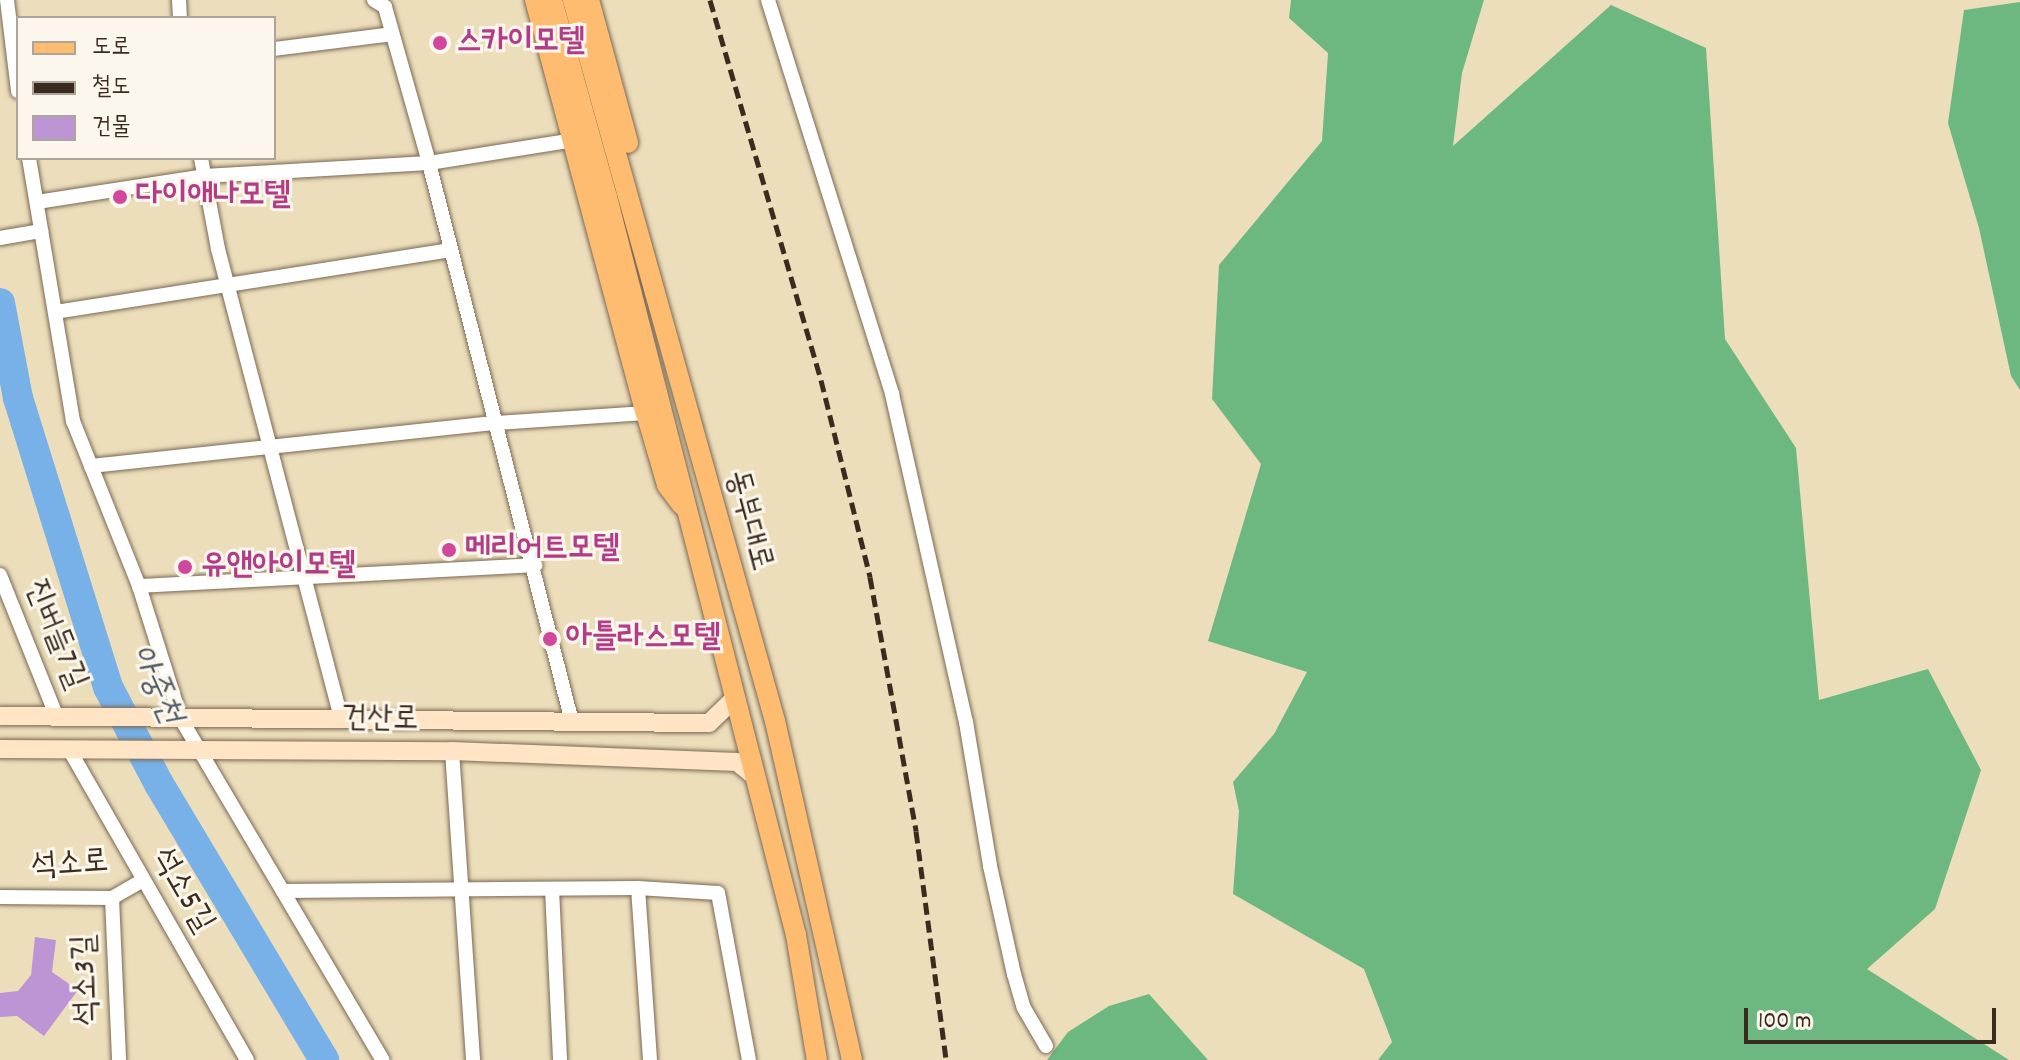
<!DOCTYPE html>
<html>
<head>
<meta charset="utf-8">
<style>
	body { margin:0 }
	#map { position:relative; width:2020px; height:1060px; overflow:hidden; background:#eddebb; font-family:Dekko,"Poor Story",sans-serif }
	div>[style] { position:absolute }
	.forest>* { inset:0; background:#6cb880 }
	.river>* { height:30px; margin:-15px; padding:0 15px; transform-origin:15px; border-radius:15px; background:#77b1e7 }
	.building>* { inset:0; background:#bd95d5 }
	.roads { filter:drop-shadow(0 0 2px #796955) drop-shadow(0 0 2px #796955) }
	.street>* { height:14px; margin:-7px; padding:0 7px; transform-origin:7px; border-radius:7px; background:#fff }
	.secondary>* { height:18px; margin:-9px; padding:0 9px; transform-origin:9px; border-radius:9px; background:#ffe4c6 }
	.primary>* { height:20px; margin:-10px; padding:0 10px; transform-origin:10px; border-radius:10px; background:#febc71 }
	.rail>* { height:5px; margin-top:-2.5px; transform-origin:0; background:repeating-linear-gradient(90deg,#3b2a1e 0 12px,transparent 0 18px) }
	.dots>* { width:22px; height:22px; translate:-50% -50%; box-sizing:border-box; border:4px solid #fbf7ec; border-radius:50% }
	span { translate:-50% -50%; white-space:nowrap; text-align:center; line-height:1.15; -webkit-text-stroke:6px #fbf7ec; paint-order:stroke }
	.hotel-label { font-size:32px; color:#b23c85; font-weight:700 }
	.left { translate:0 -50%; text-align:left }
	.street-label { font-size:32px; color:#3b2a1e }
	.water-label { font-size:34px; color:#505964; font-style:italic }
	.legend { position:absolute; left:16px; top:16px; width:260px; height:144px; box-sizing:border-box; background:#fbf7ec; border:2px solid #aea59a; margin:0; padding:10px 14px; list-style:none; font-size:24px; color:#3b2a1e }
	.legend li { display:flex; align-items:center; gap:16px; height:40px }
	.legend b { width:40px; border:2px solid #aea59a }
	.scale { position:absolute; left:1744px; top:1008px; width:252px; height:36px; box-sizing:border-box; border:4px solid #3b2a1e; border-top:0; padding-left:10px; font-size:24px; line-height:28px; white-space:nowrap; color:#3b2a1e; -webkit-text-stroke:6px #fbf7ec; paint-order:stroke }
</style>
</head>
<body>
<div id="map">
	<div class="forest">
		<div style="clip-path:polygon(1291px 0,1484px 0,1462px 73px,1453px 146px,1611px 5px,1706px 48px,1725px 339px,1796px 448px,1819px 700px,1928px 669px,1981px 770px,1935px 909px,1867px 969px,2009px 1060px,1378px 1060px,1392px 1042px,1364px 969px,1233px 894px,1239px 811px,1233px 782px,1274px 734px,1307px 672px,1208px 641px,1261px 464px,1212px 399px,1219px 265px,1322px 141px,1328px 53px,1289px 18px)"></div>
		<div style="clip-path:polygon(2020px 2px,2020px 390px,2011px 376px,1979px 228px,1948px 123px,1964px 10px)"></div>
		<div style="clip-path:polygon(1149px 994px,1208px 1060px,1047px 1060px,1068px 1032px,1109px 1006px)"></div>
	</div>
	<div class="river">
		<div style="left:0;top:303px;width:97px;rotate:79.3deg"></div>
		<div style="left:18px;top:398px;width:303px;rotate:72.7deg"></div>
		<div style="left:108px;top:687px;width:110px;rotate:62.3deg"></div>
		<div style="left:159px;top:784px;width:322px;rotate:59.1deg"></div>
	</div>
	<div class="building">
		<div style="clip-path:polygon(35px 937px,56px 940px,52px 972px,78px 990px,44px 1036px,17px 1016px,0 1017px,0 993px,18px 991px,31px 975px)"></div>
	</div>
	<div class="roads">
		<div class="street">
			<div style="left:7px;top:0;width:92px;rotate:83.1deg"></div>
			<div style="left:179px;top:0;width:18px;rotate:87deg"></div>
			<div style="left:374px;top:0;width:13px;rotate:32deg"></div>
			<div style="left:385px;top:7px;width:162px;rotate:74.2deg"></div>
			<div style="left:429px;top:163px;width:573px;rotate:75.65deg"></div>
			<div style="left:768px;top:0;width:413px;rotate:72.5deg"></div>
			<div style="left:892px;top:394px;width:336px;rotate:77.3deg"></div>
			<div style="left:966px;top:722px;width:146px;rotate:80.5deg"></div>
			<div style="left:990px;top:866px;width:111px;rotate:77.5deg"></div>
			<div style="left:1014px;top:974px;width:35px;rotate:74deg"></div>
			<div style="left:1024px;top:1008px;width:44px;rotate:59.9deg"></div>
			<div style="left:274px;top:49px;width:119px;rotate:-7.2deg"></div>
			<div style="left:29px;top:158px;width:267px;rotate:80.5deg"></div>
			<div style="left:73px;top:421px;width:178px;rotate:68.2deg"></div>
			<div style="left:139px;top:586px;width:139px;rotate:72.5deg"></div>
			<div style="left:181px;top:719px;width:396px;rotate:59.4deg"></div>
			<div style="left:201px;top:158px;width:93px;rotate:79.4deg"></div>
			<div style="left:218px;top:249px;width:485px;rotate:75.3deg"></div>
			<div style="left:37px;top:202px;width:169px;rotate:-8.8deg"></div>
			<div style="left:204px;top:176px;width:225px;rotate:-3.3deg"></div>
			<div style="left:429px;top:163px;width:147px;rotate:-9deg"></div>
			<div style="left:0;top:238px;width:42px;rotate:-9.7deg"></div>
			<div style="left:55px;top:312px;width:400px;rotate:-8.9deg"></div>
			<div style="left:91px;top:466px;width:407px;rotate:-6.1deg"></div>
			<div style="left:496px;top:423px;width:150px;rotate:-3.8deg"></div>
			<div style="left:0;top:575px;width:151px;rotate:68.2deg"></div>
			<div style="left:139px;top:586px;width:397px;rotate:-3deg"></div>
			<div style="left:69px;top:749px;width:358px;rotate:60.2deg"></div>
			<div style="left:452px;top:751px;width:310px;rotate:86.1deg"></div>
			<div style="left:638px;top:888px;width:172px;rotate:86deg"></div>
			<div style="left:552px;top:889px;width:171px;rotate:87.3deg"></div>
			<div style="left:283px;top:891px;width:355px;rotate:-0.5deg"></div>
			<div style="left:638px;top:888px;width:80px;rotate:3.6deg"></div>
			<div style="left:718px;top:893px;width:170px;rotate:79.5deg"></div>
			<div style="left:0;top:897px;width:112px;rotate:0.5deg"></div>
			<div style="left:112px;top:898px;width:34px;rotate:-30deg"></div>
			<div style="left:112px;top:898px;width:162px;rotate:87.5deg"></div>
		</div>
		<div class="secondary">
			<div style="left:0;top:716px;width:709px;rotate:0.57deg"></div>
			<div style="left:709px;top:723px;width:35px;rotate:-44deg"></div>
			<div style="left:0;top:749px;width:452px;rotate:0.3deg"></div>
			<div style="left:452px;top:751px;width:285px;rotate:2.2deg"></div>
			<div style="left:737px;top:762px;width:22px;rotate:39deg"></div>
		</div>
		<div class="primary">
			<div style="left:535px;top:0;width:428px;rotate:75deg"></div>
			<div style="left:646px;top:413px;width:75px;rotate:73.7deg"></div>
			<div style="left:667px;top:485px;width:25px;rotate:53deg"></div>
			<div style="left:552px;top:0;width:205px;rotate:74.4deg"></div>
			<div style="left:607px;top:197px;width:762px;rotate:75.64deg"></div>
			<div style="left:796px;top:935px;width:127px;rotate:80.5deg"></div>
			<div style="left:573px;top:0;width:749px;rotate:74.35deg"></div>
			<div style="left:775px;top:721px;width:348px;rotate:77.2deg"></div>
			<div style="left:589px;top:0;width:148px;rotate:74.7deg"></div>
		</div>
	</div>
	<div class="rail">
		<div style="left:710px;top:0;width:396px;rotate:73.7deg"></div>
		<div style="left:821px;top:380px;width:203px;rotate:76deg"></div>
		<div style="left:870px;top:577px;width:258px;rotate:79.7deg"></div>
		<div style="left:916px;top:831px;width:231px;rotate:82.5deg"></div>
	</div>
	<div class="dots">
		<div style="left:440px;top:43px;background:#d1479c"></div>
		<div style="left:120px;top:197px;background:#d1479c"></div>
		<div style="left:449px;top:550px;background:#d1479c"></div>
		<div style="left:185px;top:567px;background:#d1479c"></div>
		<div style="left:550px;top:639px;background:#d1479c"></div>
	</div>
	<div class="hotel-label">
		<span class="left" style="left:456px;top:43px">스카이모텔</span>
		<span class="left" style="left:136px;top:197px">다이애나모텔</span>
		<span class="left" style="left:465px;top:550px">메리어트모텔</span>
		<span class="left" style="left:201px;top:567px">유앤아이모텔</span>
		<span class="left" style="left:566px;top:639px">아틀라스모텔</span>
	</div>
	<div class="street-label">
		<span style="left:747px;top:521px;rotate:75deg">동부대로</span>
		<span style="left:54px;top:635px;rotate:68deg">진버들7길</span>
		<span style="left:380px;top:721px;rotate:1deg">건산로</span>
		<span style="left:70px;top:866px;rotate:-4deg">석소로</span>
		<span style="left:181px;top:891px;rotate:60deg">석소5길</span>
		<span style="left:88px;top:980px;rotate:-92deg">석소3길</span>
	</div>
	<div class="water-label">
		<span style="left:154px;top:685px;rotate:66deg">아중천</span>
	</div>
	<ul class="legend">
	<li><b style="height:10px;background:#febc71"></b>도로</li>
	<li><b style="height:10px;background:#3b2a1e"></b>철도</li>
	<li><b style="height:22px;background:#bd95d5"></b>건물</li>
	</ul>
	<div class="scale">100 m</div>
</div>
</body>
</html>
